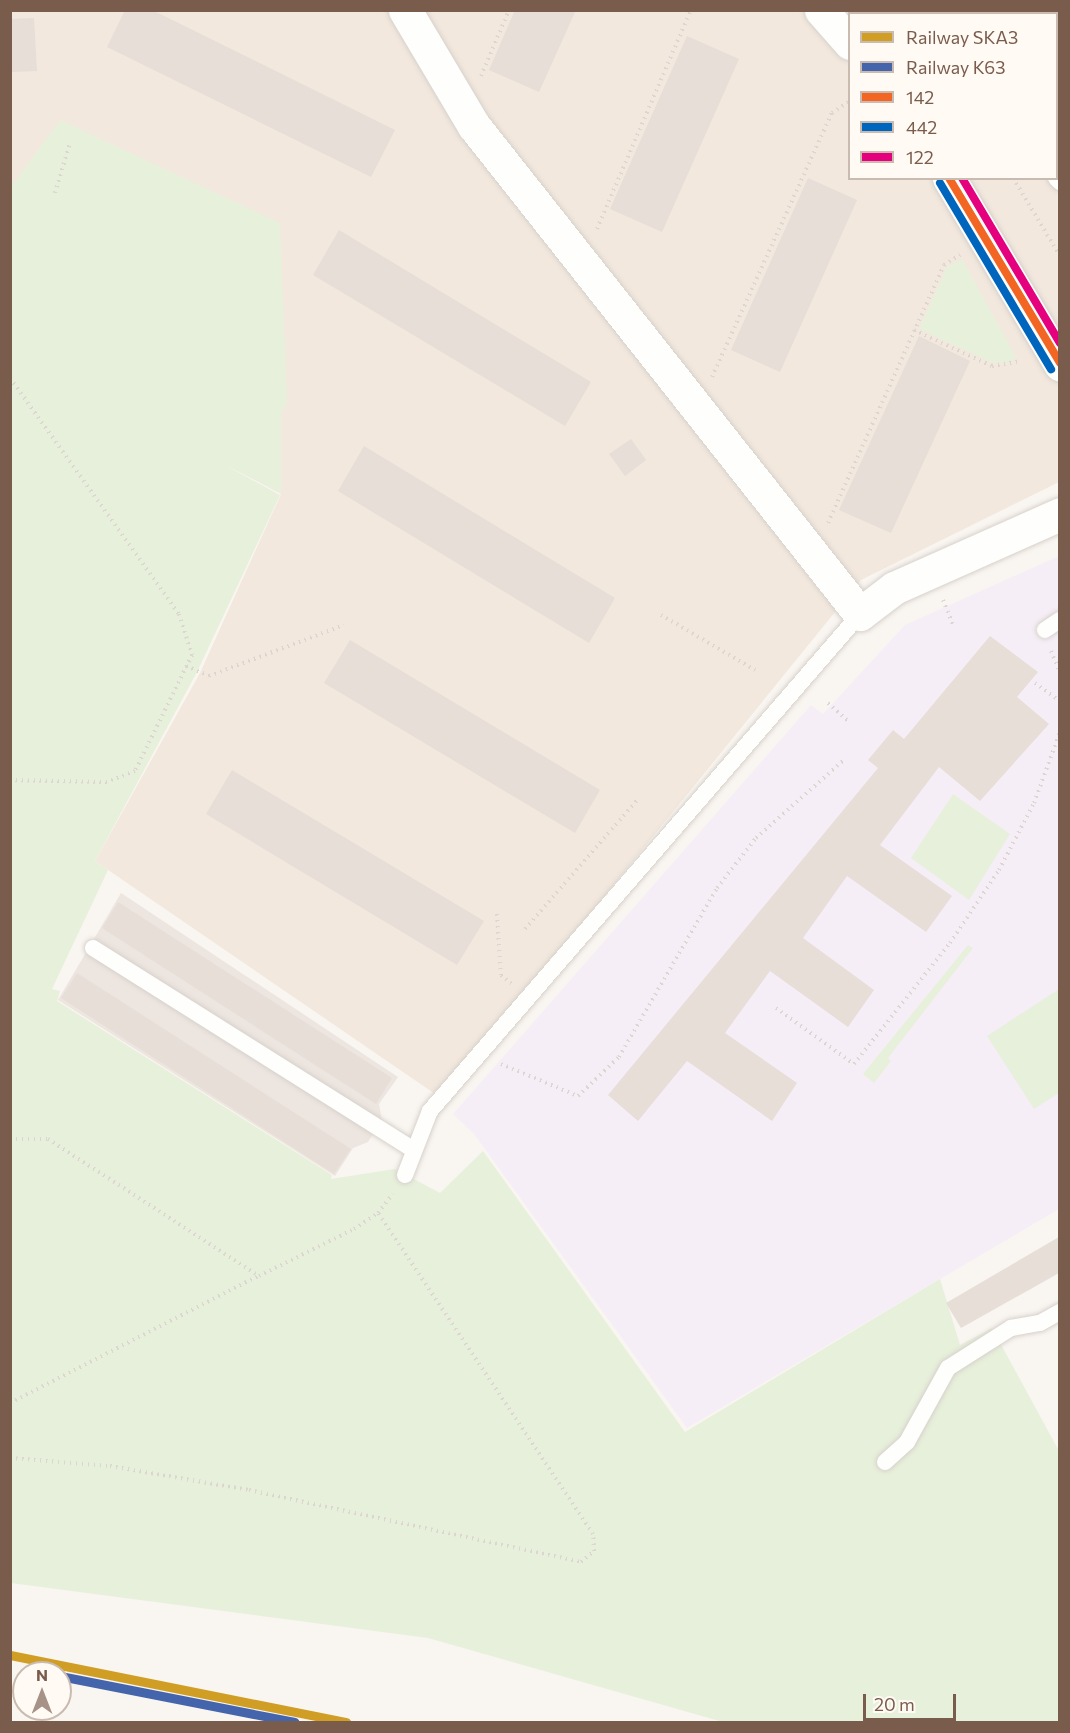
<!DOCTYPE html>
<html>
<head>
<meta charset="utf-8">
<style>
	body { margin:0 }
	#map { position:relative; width:1070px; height:1733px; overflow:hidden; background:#f9f5f0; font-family:Commissioner,sans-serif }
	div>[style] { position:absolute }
	.residential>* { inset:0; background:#f2e8de }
	.industrial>* { inset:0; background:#ede5e0 }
	.education>* { inset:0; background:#f6eef6 }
	.green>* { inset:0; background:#e7f0db }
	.building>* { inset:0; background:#e6ded7 }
	.path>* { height:4px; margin-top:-2px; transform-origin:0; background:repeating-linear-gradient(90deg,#dcd5d0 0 1.5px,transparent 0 6px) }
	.roads { filter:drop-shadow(0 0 2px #d7d1cb) drop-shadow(0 0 2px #d7d1cb) }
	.service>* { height:16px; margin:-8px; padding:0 8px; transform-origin:8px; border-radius:8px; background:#fefefd }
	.minor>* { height:33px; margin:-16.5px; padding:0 16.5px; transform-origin:16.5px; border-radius:16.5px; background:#fefefd }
	.bus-1>* { height:8px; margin:-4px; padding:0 4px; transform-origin:4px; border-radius:4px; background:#f26522 }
	.bus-2>* { height:8px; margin:-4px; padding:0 4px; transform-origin:4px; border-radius:4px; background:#0065bd }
	.bus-3>* { height:8px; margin:-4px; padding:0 4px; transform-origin:4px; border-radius:4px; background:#e5007d }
	.rail-1>* { height:9px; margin:-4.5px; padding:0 4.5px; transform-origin:4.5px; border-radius:4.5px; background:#d09e25 }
	.rail-2>* { height:9px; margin:-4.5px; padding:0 4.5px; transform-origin:4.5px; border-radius:4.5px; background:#4464ac }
	span { translate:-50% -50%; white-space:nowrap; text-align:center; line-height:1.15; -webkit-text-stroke:4.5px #fffaf3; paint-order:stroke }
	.frame { position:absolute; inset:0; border:12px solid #7a5c4d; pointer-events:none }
	.legend { position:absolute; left:848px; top:12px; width:210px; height:168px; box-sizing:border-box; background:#fffaf3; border:2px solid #cabbb1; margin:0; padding:8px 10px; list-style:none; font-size:18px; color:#7a5c4d }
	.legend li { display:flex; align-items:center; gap:12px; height:30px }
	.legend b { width:30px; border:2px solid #cabbb1 }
	.north { position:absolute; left:12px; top:1661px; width:60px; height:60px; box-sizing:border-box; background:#fffaf3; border:2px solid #cabbb1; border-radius:50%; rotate:0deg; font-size:16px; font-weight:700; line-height:24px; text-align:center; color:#7a5c4d }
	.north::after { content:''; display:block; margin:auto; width:21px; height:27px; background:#a69286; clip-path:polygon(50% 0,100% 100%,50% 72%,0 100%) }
	.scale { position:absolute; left:863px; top:1694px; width:93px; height:27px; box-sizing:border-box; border:3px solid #7a5c4d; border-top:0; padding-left:8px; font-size:18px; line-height:21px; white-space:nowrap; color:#7a5c4d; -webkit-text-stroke:4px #fffaf3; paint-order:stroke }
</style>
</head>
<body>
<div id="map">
	<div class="residential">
		<div style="clip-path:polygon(10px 11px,964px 11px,966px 13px,850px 14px,850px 178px,1056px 178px,1057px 144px,1059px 148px,1059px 482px,861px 580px,441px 1098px,95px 861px,200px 673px,281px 494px,11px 350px)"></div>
	</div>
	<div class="industrial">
		<div style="clip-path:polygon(121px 893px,398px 1077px,379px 1104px,382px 1121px,368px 1142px,353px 1148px,335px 1176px,58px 1000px)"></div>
	</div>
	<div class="education">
		<div style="clip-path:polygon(1059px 556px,1059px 1209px,687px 1428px,474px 1134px,453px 1114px,811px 705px,823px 714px,905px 625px)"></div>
	</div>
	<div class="green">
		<div style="clip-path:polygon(964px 11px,1059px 11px,1059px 148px,1056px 14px)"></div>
		<div style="clip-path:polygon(60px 120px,280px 223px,287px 403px,281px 414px,281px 493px,225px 465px,280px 495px,197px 672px,95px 861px,108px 870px,52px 989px,60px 991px,57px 1001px,332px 1175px,331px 1179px,395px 1169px,440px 1193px,483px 1151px,685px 1432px,940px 1279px,960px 1345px,992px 1328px,1059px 1451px,1059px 1722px,723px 1722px,428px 1638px,11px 1583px,10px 188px)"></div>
		<div style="clip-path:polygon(962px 259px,1016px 357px,1012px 362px,993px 363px,919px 329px,947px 267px)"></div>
		<div style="clip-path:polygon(953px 794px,1010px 834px,969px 900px,911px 858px)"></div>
		<div style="clip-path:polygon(968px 945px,973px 948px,888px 1058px,891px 1061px,874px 1083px,863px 1074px)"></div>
		<div style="clip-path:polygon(1059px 989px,1059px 1093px,1034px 1109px,987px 1036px)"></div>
	</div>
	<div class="building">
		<div style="clip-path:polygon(125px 10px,152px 10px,395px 130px,371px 177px,107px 47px)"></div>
		<div style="clip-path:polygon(515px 10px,576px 10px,539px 92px,489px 70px)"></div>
		<div style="clip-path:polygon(34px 18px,37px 71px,10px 72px,10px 19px)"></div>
		<div style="clip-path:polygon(687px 36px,739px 59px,662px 232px,610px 209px)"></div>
		<div style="clip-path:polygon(808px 178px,857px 200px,780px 372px,731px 350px)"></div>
		<div style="clip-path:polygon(339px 230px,591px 382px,565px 426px,313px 275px)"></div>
		<div style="clip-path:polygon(919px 336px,970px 361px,891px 533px,839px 510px)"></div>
		<div style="clip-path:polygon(631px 439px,646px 460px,625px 476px,609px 454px)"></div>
		<div style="clip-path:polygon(364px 446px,615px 598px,589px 643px,338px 491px)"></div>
		<div style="clip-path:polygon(990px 636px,1038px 672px,1017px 697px,1049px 724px,980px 801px,939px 767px,880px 845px,952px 896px,926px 932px,847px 876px,803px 938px,874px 990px,848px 1027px,770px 971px,725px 1033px,797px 1083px,772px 1121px,687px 1061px,638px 1121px,608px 1095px,878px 768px,868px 760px,893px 730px,904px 739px)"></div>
		<div style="clip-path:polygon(350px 640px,600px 790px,575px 833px,324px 683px)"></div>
		<div style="clip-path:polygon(232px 770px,484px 921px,457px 965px,206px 814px)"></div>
		<div style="clip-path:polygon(118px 902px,392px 1078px,376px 1104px,102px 928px)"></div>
		<div style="clip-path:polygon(77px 973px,351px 1149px,334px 1174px,61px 998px)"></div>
		<div style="clip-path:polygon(1059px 1237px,1059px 1273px,961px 1328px,946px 1303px)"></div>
	</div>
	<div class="path">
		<div style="left:898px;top:10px;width:4px;rotate:63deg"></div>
		<div style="left:931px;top:10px;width:4px;rotate:90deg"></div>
		<div style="left:481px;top:76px;width:72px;rotate:-67deg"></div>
		<div style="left:1013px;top:178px;width:91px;rotate:58.9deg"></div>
		<div style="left:55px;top:193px;width:52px;rotate:-73.3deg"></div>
		<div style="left:597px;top:229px;width:238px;rotate:-66.8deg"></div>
		<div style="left:914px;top:330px;width:86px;rotate:24.8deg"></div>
		<div style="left:992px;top:366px;width:29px;rotate:-10deg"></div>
		<div style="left:712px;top:377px;width:290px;rotate:-65.6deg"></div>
		<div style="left:832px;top:113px;width:22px;rotate:-34deg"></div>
		<div style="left:10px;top:378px;width:290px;rotate:54.4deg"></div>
		<div style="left:179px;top:614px;width:43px;rotate:72.4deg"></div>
		<div style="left:192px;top:655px;width:129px;rotate:116.2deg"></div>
		<div style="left:135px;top:771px;width:30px;rotate:159deg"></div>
		<div style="left:107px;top:782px;width:97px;rotate:-178.8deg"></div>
		<div style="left:828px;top:523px;width:283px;rotate:-65.8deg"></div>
		<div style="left:944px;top:265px;width:19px;rotate:-32deg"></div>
		<div style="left:943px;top:600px;width:27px;rotate:68deg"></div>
		<div style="left:661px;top:615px;width:109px;rotate:30.3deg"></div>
		<div style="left:1051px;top:651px;width:23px;rotate:67deg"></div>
		<div style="left:186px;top:666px;width:25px;rotate:23deg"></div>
		<div style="left:209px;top:676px;width:144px;rotate:-20.7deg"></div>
		<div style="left:1035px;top:683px;width:31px;rotate:36deg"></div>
		<div style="left:828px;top:703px;width:27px;rotate:42deg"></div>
		<div style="left:497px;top:914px;width:61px;rotate:86.2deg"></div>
		<div style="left:501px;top:975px;width:13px;rotate:39deg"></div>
		<div style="left:525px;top:929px;width:171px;rotate:-49deg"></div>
		<div style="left:776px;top:1008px;width:96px;rotate:35.7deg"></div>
		<div style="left:854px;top:1064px;width:154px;rotate:-51.6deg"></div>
		<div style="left:950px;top:943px;width:88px;rotate:-56.1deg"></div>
		<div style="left:999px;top:870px;width:76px;rotate:-62.4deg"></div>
		<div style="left:1034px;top:803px;width:76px;rotate:-69.9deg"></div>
		<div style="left:501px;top:1064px;width:83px;rotate:22.6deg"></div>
		<div style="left:578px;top:1096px;width:57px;rotate:-43.6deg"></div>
		<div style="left:619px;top:1057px;width:195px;rotate:-59.9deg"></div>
		<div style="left:717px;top:888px;width:63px;rotate:-52deg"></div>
		<div style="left:756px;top:838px;width:119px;rotate:-41.6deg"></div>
		<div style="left:10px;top:1139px;width:38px"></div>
		<div style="left:48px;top:1139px;width:252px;rotate:33deg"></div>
		<div style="left:259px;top:1276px;width:106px;rotate:-26.3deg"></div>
		<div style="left:354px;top:1229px;width:29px;rotate:-34deg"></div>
		<div style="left:378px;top:1213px;width:24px;rotate:-52deg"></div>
		<div style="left:10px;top:1403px;width:279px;rotate:-27.1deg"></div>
		<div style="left:10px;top:1458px;width:100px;rotate:4.6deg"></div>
		<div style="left:110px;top:1466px;width:141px;rotate:9.8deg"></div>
		<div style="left:249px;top:1490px;width:340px;rotate:12.2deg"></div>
		<div style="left:581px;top:1562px;width:17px;rotate:-40deg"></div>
		<div style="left:594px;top:1551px;width:17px;rotate:-93deg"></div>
		<div style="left:593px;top:1534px;width:386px;rotate:-123.8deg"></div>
	</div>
	<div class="roads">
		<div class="service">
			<div style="left:1056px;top:178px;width:6px;rotate:45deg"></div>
			<div style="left:1045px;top:630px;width:18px;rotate:-34deg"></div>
			<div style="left:93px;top:948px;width:377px;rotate:32.2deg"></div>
			<div style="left:405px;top:1175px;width:69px;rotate:-68.7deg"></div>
			<div style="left:430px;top:1111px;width:657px;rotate:-49.13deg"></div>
			<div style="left:885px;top:1462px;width:30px;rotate:-42deg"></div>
			<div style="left:907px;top:1442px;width:85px;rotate:-61deg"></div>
			<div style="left:948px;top:1368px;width:75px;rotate:-32.4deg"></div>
			<div style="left:1011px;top:1328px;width:29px;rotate:-10deg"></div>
			<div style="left:1040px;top:1323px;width:23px;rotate:-29deg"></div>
		</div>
		<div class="minor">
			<div style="left:405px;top:10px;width:135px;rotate:59.3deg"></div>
			<div style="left:474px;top:126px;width:622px;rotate:51.66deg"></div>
			<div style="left:860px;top:614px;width:43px;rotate:-37.4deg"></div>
			<div style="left:894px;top:588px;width:182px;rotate:-24deg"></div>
			<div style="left:821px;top:10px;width:44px;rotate:48.7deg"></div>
			<div style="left:949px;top:178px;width:217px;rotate:59.2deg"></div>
		</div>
	</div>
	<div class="bus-1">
		<div style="left:949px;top:178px;width:216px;rotate:59deg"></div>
	</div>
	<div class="bus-2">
		<div style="left:940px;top:183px;width:217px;rotate:59.2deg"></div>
	</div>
	<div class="bus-3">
		<div style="left:962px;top:178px;width:192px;rotate:59.3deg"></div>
	</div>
	<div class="rail-1">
		<div style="left:10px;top:1655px;width:343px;rotate:11.3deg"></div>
	</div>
	<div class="rail-2">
		<div style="left:60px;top:1676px;width:239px;rotate:11.1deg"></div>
	</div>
	<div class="frame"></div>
	<ul class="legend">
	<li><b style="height:8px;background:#d09e25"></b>Railway SKA3</li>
	<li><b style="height:8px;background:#4464ac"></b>Railway K63</li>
	<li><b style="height:8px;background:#f26522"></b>142</li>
	<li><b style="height:8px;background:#0065bd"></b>442</li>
	<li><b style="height:8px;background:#e5007d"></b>122</li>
	</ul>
	<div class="north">N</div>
	<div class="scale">20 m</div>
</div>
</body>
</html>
